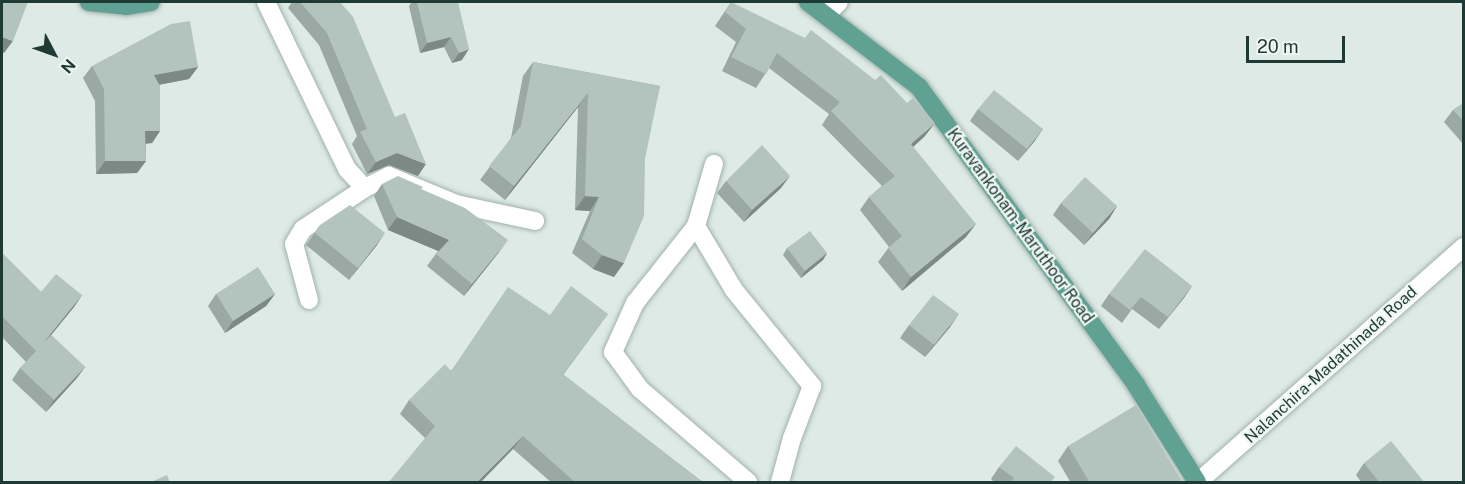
<!DOCTYPE html>
<html>
<head>
<meta charset="utf-8">
<style>
	body { margin:0 }
	#map { position:relative; width:1465px; height:484px; overflow:hidden; background:#ddeae5; font-family:"Public Sans",sans-serif }
	div>[style] { position:absolute }
	.roads { filter:drop-shadow(0 0 2px #a0b1ac) drop-shadow(0 0 2px #a0b1ac) }
	.minor>* { height:18px; margin:-9px; padding:0 9px; transform-origin:9px; border-radius:9px; background:#fff }
	.major>* { height:18px; margin:-9px; padding:0 9px; transform-origin:9px; border-radius:9px; background:#60a194 }
	.wall>* { inset:0; background:#9aa9a3 }
	.shaded-wall>* { inset:0; background:#7d8985 }
	.building>* { inset:0; background:#b3c4be }
	span { translate:-50% -50%; white-space:nowrap; text-align:center; line-height:1.15; -webkit-text-stroke:4.5px #eef6f2; paint-order:stroke }
	.street-label { font-size:16px; color:#1f3934 }
	.frame { position:absolute; inset:0; border:3px solid #1f3934; pointer-events:none }
	.north { position:absolute; left:24px; top:24px; width:60px; height:60px; -webkit-text-stroke:4px #eef6f2; paint-order:stroke; rotate:131deg; font-size:16px; font-weight:700; line-height:24px; text-align:center; color:#1f3934 }
	.north::after { content:''; display:block; margin:auto; width:21px; height:27px; background:#1f3934; clip-path:polygon(50% 0,100% 100%,50% 72%,0 100%) }
	.scale { position:absolute; left:1246px; top:36px; width:99px; height:27px; box-sizing:border-box; border:3px solid #1f3934; border-top:0; padding-left:8px; font-size:18px; line-height:21px; white-space:nowrap; color:#1f3934; -webkit-text-stroke:4px #eef6f2; paint-order:stroke }
</style>
</head>
<body>
<div id="map">
	<div class="roads">
		<div class="minor">
			<div style="left:266px;top:2px;width:186px;rotate:64.1deg"></div>
			<div style="left:347px;top:169px;width:26px;rotate:47deg"></div>
			<div style="left:365px;top:188px;width:27px;rotate:-27deg"></div>
			<div style="left:389px;top:176px;width:73px;rotate:22.7deg"></div>
			<div style="left:456px;top:204px;width:81px;rotate:12.1deg"></div>
			<div style="left:826px;top:15px;width:18px;rotate:-45deg"></div>
			<div style="left:714px;top:164px;width:65px;rotate:106.2deg"></div>
			<div style="left:696px;top:226px;width:98px;rotate:128.4deg"></div>
			<div style="left:635px;top:303px;width:54px;rotate:114.2deg"></div>
			<div style="left:613px;top:352px;width:46px;rotate:53.9deg"></div>
			<div style="left:640px;top:389px;width:143px;rotate:40.7deg"></div>
			<div style="left:696px;top:226px;width:74px;rotate:59.3deg"></div>
			<div style="left:734px;top:290px;width:124px;rotate:50.9deg"></div>
			<div style="left:812px;top:386px;width:56px;rotate:111deg"></div>
			<div style="left:792px;top:438px;width:46px;rotate:105.3deg"></div>
			<div style="left:309px;top:300px;width:58px;rotate:-105deg"></div>
			<div style="left:294px;top:244px;width:17px;rotate:-59deg"></div>
			<div style="left:303px;top:229px;width:74px;rotate:-33.5deg"></div>
			<div style="left:1198px;top:482px;width:355px;rotate:-41.5deg"></div>
		</div>
		<div class="major">
			<div style="left:89px;top:2px;width:37px;rotate:6deg"></div>
			<div style="left:126px;top:6px;width:25px;rotate:-9deg"></div>
			<div style="left:808px;top:2px;width:140px;rotate:37.4deg"></div>
			<div style="left:919px;top:87px;width:369px;rotate:53.9deg"></div>
			<div style="left:1136px;top:385px;width:115px;rotate:57.8deg"></div>
		</div>
	</div>
	<div class="wall">
		<div style="clip-path:polygon(292px 2px,340px 2px,418px 176px,389px 165px,367px 174px,352px 144px,357px 136px,319px 45px,288px 8px)"></div>
		<div style="clip-path:polygon(412px 2px,458px 2px,462px 60px,452px 63px,444px 47px,420px 53px,409px 6px)"></div>
		<div style="clip-path:polygon(731px 2px,925px 136px,913px 147px,966px 237px,902px 291px,878px 262px,889px 247px,860px 210px,869px 197px,882px 186px,822px 125px,829px 114px,769px 68px,756px 88px,722px 71px,736px 42px,715px 26px)"></div>
		<div style="clip-path:polygon(533px 62px,660px 86px,614px 277px,593px 269px,572px 253px,590px 211px,575px 210px,578px 107px,505px 200px,480px 180px,511px 138px,523px 76px)"></div>
		<div style="clip-path:polygon(92px 66px,198px 67px,189px 79px,159px 85px,160px 131px,152px 143px,146px 144px,146px 161px,137px 173px,96px 174px,95px 101px,83px 78px)"></div>
		<div style="clip-path:polygon(1464px 103px,1464px 145px,1444px 122px,1453px 110px)"></div>
		<div style="clip-path:polygon(978px 109px,1043px 129px,1018px 161px,970px 121px)"></div>
		<div style="clip-path:polygon(726px 181px,781px 188px,744px 222px,717px 193px)"></div>
		<div style="clip-path:polygon(382px 184px,421px 189px,499px 252px,464px 296px,427px 266px,438px 251px,388px 230px,374px 196px)"></div>
		<div style="clip-path:polygon(1061px 203px,1117px 206px,1109px 219px,1084px 245px,1053px 215px)"></div>
		<div style="clip-path:polygon(320px 225px,377px 245px,349px 280px,306px 245px)"></div>
		<div style="clip-path:polygon(787px 248px,827px 253px,823px 260px,801px 278px,783px 255px)"></div>
		<div style="clip-path:polygon(2px 253px,41px 292px,82px 295px,74px 307px,51px 335px,85px 367px,76px 379px,46px 412px,12px 380px,20px 368px,26px 362px,2px 337px)"></div>
		<div style="clip-path:polygon(1192px 286px,1159px 329px,1132px 309px,1122px 323px,1101px 306px,1109px 294px)"></div>
		<div style="clip-path:polygon(216px 294px,275px 294px,266px 306px,225px 333px,208px 306px)"></div>
		<div style="clip-path:polygon(608px 314px,563px 375px,704px 483px,552px 483px,513px 449px,425px 438px,400px 414px,409px 400px,451px 370px,550px 315px)"></div>
		<div style="clip-path:polygon(909px 325px,950px 327px,925px 357px,900px 338px)"></div>
		<div style="clip-path:polygon(1068px 446px,1183px 483px,1071px 483px,1058px 461px)"></div>
		<div style="clip-path:polygon(1364px 463px,1425px 483px,1362px 483px,1356px 475px)"></div>
		<div style="clip-path:polygon(999px 467px,1051px 483px,995px 483px,991px 479px)"></div>
	</div>
	<div class="shaded-wall">
		<div style="clip-path:polygon(2px 37px,13px 41px,4px 53px,2px 52px)"></div>
		<div style="clip-path:polygon(451px 37px,444px 47px,420px 53px,427px 43px)"></div>
		<div style="clip-path:polygon(469px 49px,462px 60px,452px 63px,459px 53px)"></div>
		<div style="clip-path:polygon(198px 67px,189px 79px,146px 87px,154px 75px)"></div>
		<div style="clip-path:polygon(588px 93px,578px 107px,505px 200px,514px 186px)"></div>
		<div style="clip-path:polygon(935px 123px,925px 136px,901px 158px,911px 144px)"></div>
		<div style="clip-path:polygon(1043px 129px,1034px 142px,1018px 161px,1027px 149px)"></div>
		<div style="clip-path:polygon(145px 131px,160px 131px,152px 143px,137px 144px)"></div>
		<div style="clip-path:polygon(397px 153px,426px 164px,418px 176px,389px 165px,367px 174px,376px 162px)"></div>
		<div style="clip-path:polygon(105px 161px,146px 161px,137px 173px,96px 174px)"></div>
		<div style="clip-path:polygon(790px 176px,781px 188px,744px 222px,752px 210px)"></div>
		<div style="clip-path:polygon(585px 196px,599px 197px,590px 211px,575px 210px)"></div>
		<div style="clip-path:polygon(1117px 206px,1109px 219px,1084px 245px,1093px 233px)"></div>
		<div style="clip-path:polygon(397px 217px,449px 240px,441px 252px,388px 230px)"></div>
		<div style="clip-path:polygon(976px 224px,966px 237px,902px 291px,911px 277px)"></div>
		<div style="clip-path:polygon(385px 233px,377px 245px,349px 280px,358px 268px)"></div>
		<div style="clip-path:polygon(508px 240px,499px 252px,464px 296px,472px 284px)"></div>
		<div style="clip-path:polygon(827px 253px,823px 260px,801px 278px,805px 271px)"></div>
		<div style="clip-path:polygon(602px 255px,624px 263px,614px 277px,593px 269px)"></div>
		<div style="clip-path:polygon(1192px 286px,1184px 298px,1159px 329px,1168px 317px)"></div>
		<div style="clip-path:polygon(275px 294px,266px 306px,225px 333px,233px 321px)"></div>
		<div style="clip-path:polygon(82px 295px,74px 307px,35px 355px,44px 342px)"></div>
		<div style="clip-path:polygon(959px 314px,950px 327px,925px 357px,934px 345px)"></div>
		<div style="clip-path:polygon(85px 367px,76px 379px,46px 412px,54px 400px)"></div>
		<div style="clip-path:polygon(523px 436px,513px 449px,480px 483px,476px 483px)"></div>
	</div>
	<div class="building">
		<div style="clip-path:polygon(2px 2px,28px 2px,13px 41px,2px 37px)"></div>
		<div style="clip-path:polygon(300px 2px,340px 2px,353px 17px,395px 117px,405px 113px,426px 164px,397px 153px,376px 162px,360px 132px,367px 129px,327px 33px)"></div>
		<div style="clip-path:polygon(417px 2px,458px 2px,469px 49px,459px 53px,451px 37px,427px 43px)"></div>
		<div style="clip-path:polygon(731px 2px,805px 38px,811px 30px,875px 80px,881px 75px,907px 103px,913px 98px,935px 123px,911px 144px,976px 224px,911px 277px,888px 248px,902px 236px,869px 197px,895px 176px,831px 111px,840px 102px,777px 53px,766px 74px,731px 57px,746px 29px,725px 12px)"></div>
		<div style="clip-path:polygon(190px 21px,198px 67px,154px 75px,160px 86px,160px 131px,145px 131px,146px 161px,105px 161px,104px 89px,92px 66px,171px 24px)"></div>
		<div style="clip-path:polygon(533px 62px,660px 86px,645px 159px,644px 216px,624px 263px,602px 255px,582px 239px,599px 197px,585px 196px,588px 93px,514px 186px,489px 166px,521px 126px)"></div>
		<div style="clip-path:polygon(994px 90px,1043px 129px,1027px 149px,978px 109px)"></div>
		<div style="clip-path:polygon(1464px 103px,1464px 122px,1453px 110px)"></div>
		<div style="clip-path:polygon(762px 145px,790px 176px,752px 210px,726px 181px)"></div>
		<div style="clip-path:polygon(398px 176px,423px 187px,421px 189px,465px 208px,508px 240px,472px 284px,436px 254px,449px 240px,397px 217px,382px 184px)"></div>
		<div style="clip-path:polygon(1085px 177px,1117px 206px,1093px 233px,1061px 203px)"></div>
		<div style="clip-path:polygon(350px 205px,385px 233px,358px 268px,315px 233px,320px 225px)"></div>
		<div style="clip-path:polygon(810px 231px,827px 253px,805px 271px,787px 248px)"></div>
		<div style="clip-path:polygon(1145px 249px,1192px 286px,1168px 317px,1141px 297px,1130px 310px,1109px 294px)"></div>
		<div style="clip-path:polygon(2px 253px,41px 292px,56px 274px,82px 295px,44px 342px,51px 335px,85px 367px,54px 400px,20px 368px,36px 351px,2px 316px)"></div>
		<div style="clip-path:polygon(258px 267px,275px 294px,233px 321px,216px 294px)"></div>
		<div style="clip-path:polygon(571px 286px,608px 314px,563px 374px,704px 483px,576px 483px,523px 436px,476px 483px,388px 483px,435px 426px,409px 400px,445px 364px,451px 371px,508px 287px,550px 315px)"></div>
		<div style="clip-path:polygon(933px 295px,959px 314px,934px 345px,909px 325px)"></div>
		<div style="clip-path:polygon(1136px 405px,1183px 483px,1090px 483px,1068px 446px)"></div>
		<div style="clip-path:polygon(1391px 441px,1425px 483px,1380px 483px,1364px 463px)"></div>
		<div style="clip-path:polygon(1016px 446px,1055px 477px,1050px 483px,1011px 483px,1014px 478px,999px 467px)"></div>
		<div style="clip-path:polygon(167px 475px,170px 483px,149px 483px)"></div>
	</div>
	<div class="street-label">
		<span style="left:1020px;top:226px;rotate:54deg">Kuravankonam-Maruthoor Road</span>
		<span style="left:1331px;top:365px;rotate:-42deg">Nalanchira-Madathinada Road</span>
	</div>
	<div class="frame"></div>
	<div class="north">N</div>
	<div class="scale">20 m</div>
</div>
</body>
</html>
